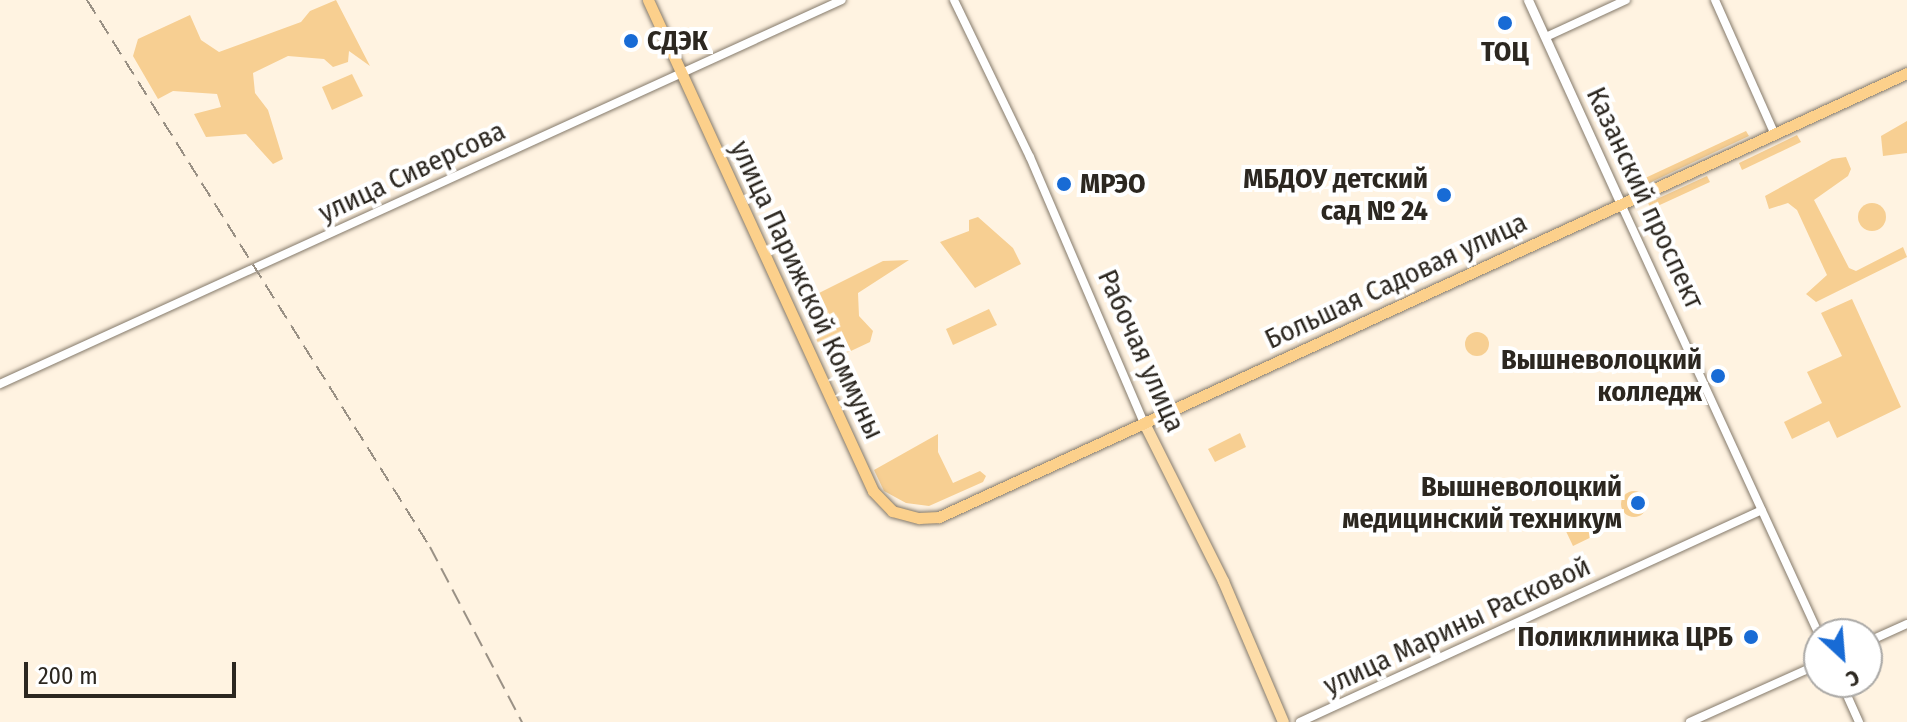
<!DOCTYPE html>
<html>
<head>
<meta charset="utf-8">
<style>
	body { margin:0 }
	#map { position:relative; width:1907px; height:722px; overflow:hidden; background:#fff3e1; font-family:"Fira Sans Condensed",sans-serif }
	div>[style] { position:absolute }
	.green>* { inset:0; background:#f7cf92 }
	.round { border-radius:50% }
	.roads { filter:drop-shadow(0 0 2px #857a6b) drop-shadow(0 0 2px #857a6b) }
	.tertiary>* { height:8px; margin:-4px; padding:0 4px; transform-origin:4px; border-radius:4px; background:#fff }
	.secondary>* { height:9px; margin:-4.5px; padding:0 4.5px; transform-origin:4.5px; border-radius:4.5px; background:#fff }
	.primary>* { height:11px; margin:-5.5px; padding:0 5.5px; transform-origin:5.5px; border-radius:5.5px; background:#fddca8 }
	.trunk>* { height:11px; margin:-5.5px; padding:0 5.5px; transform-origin:5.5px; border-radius:5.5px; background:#fcd08b }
	.rail>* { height:2px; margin-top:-1px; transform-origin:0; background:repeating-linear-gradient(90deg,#9a9185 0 16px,transparent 0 24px) }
	.dots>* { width:22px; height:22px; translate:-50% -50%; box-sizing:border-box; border:4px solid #fff; border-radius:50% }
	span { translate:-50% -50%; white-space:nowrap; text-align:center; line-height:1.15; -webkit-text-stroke:8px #fff; paint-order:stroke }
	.poi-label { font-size:28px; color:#2c2720; font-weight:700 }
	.left { translate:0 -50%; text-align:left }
	.right { translate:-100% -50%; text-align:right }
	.street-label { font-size:28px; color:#2c2720 }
	.north { position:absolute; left:1803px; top:618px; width:80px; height:80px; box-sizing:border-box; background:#fff; border:2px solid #aba9a6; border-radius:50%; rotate:154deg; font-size:22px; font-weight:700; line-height:32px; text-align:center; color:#2c2720 }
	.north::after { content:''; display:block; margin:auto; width:28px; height:36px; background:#186bd5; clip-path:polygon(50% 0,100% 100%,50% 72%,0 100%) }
	.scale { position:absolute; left:24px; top:662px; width:212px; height:36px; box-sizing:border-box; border:4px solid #2c2720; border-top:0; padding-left:10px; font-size:24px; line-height:28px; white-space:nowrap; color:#2c2720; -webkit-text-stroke:6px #fff; paint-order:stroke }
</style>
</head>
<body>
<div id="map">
	<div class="green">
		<div style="clip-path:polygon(336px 0,370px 66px,349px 51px,348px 62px,333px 67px,324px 59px,288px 56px,253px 73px,255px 93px,268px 110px,283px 159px,273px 164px,246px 134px,206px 137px,194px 114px,221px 107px,217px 94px,173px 91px,158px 99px,133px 56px,138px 39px,190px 15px,201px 40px,219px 52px,301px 22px,310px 11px)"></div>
		<div style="clip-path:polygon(352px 74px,363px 96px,332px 110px,322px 87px)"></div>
		<div style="clip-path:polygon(1907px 121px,1907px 153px,1883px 156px,1881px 136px)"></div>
		<div style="clip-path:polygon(1746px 131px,1749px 136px,1630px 192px,1628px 186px)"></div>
		<div style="clip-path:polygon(1797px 135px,1801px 142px,1742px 170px,1739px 163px)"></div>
		<div style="clip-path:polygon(1846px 157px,1851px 169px,1848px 176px,1814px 200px,1849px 268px,1856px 271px,1903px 247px,1907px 257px,1816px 302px,1806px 294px,1827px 275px,1797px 210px,1788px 203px,1769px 209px,1765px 196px,1832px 159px)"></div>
		<div style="clip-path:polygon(1707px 176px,1710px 182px,1651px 209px,1648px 203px)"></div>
		<div class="round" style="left:1858px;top:203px;width:28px;height:28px"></div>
		<div style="clip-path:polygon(978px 217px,1013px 248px,1021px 264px,975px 288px,940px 242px,969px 231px,969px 220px)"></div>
		<div style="clip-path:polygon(909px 260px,858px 293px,859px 316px,873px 331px,870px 342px,836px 358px,822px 353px,801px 302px,883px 261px)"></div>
		<div style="clip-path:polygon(1852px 299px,1901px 407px,1837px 438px,1829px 421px,1792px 439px,1784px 422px,1822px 403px,1807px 372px,1842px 356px,1821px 313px)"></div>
		<div style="clip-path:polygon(989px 309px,997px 325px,953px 345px,946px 329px)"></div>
		<div class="round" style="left:1465px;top:332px;width:24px;height:24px"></div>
		<div style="clip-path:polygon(1240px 433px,1246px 447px,1215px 462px,1208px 449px)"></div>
		<div style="clip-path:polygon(938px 434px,938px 452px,953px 483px,980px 471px,986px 476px,983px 482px,929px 506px,906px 503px,884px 491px,874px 470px)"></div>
		<div class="round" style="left:1621px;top:491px;width:26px;height:26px"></div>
		<div style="clip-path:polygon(1595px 512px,1604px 531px,1573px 546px,1564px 527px)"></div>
	</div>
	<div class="roads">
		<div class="tertiary">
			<div style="left:954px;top:0;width:174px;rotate:64.2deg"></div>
			<div style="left:1030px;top:157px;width:289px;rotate:66.8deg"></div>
			<div style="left:1715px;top:0;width:148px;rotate:66deg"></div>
			<div style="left:1546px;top:37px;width:88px;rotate:-24.8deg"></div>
			<div style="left:1621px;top:204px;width:473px;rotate:65.3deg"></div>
			<div style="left:0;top:384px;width:925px;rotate:-24.52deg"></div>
			<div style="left:1867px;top:642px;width:44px;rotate:-24.2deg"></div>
			<div style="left:1841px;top:682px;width:44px;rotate:65.8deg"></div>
			<div style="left:1300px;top:722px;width:508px;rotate:-24.65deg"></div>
			<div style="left:1690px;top:722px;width:141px;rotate:-24.2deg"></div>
		</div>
		<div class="secondary">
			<div style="left:1528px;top:0;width:224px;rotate:65.5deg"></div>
		</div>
		<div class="primary">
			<div style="left:1144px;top:423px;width:177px;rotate:63.4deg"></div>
			<div style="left:1223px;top:581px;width:153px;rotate:66.9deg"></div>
		</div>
		<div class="trunk">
			<div style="left:648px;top:0;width:540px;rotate:65.38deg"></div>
			<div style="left:873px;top:491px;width:28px;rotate:46deg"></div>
			<div style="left:892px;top:511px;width:28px;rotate:15deg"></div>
			<div style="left:919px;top:518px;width:20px;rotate:-3deg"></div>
			<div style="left:939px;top:517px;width:1065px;rotate:-24.64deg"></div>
		</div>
	</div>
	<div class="rail">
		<div style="left:87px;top:0;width:646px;rotate:57.91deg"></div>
		<div style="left:430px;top:547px;width:198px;rotate:62.3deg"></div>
	</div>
	<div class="dots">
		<div style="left:1505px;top:23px;background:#186bd5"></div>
		<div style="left:631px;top:41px;background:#186bd5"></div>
		<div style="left:1064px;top:184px;background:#186bd5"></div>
		<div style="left:1444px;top:195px;background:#186bd5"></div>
		<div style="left:1718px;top:376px;background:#186bd5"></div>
		<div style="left:1638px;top:503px;background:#186bd5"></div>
		<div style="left:1751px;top:637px;background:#186bd5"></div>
	</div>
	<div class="poi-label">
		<span class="left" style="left:647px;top:41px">СДЭК</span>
		<span style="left:1505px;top:52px">ТОЦ</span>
		<span class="right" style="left:1428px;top:195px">МБДОУ детский<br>сад № 24</span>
		<span class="left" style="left:1080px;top:184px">МРЭО</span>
		<span class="right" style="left:1702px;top:376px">Вышневолоцкий<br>колледж</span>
		<span class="right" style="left:1622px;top:503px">Вышневолоцкий<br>медицинский техникум</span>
		<span class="right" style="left:1733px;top:637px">Поликлиника ЦРБ</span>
	</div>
	<div class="street-label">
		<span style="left:412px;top:172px;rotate:-25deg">улица Сиверсова</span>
		<span style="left:1645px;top:198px;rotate:65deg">Казанский проспект</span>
		<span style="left:1396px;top:281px;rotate:-25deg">Большая Садовая улица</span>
		<span style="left:807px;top:290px;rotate:65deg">улица Парижской Коммуны</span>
		<span style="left:1141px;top:351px;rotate:66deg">Рабочая улица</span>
		<span style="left:1457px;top:626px;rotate:-25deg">улица Марины Расковой</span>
	</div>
	<div class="north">С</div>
	<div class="scale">200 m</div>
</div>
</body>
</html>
